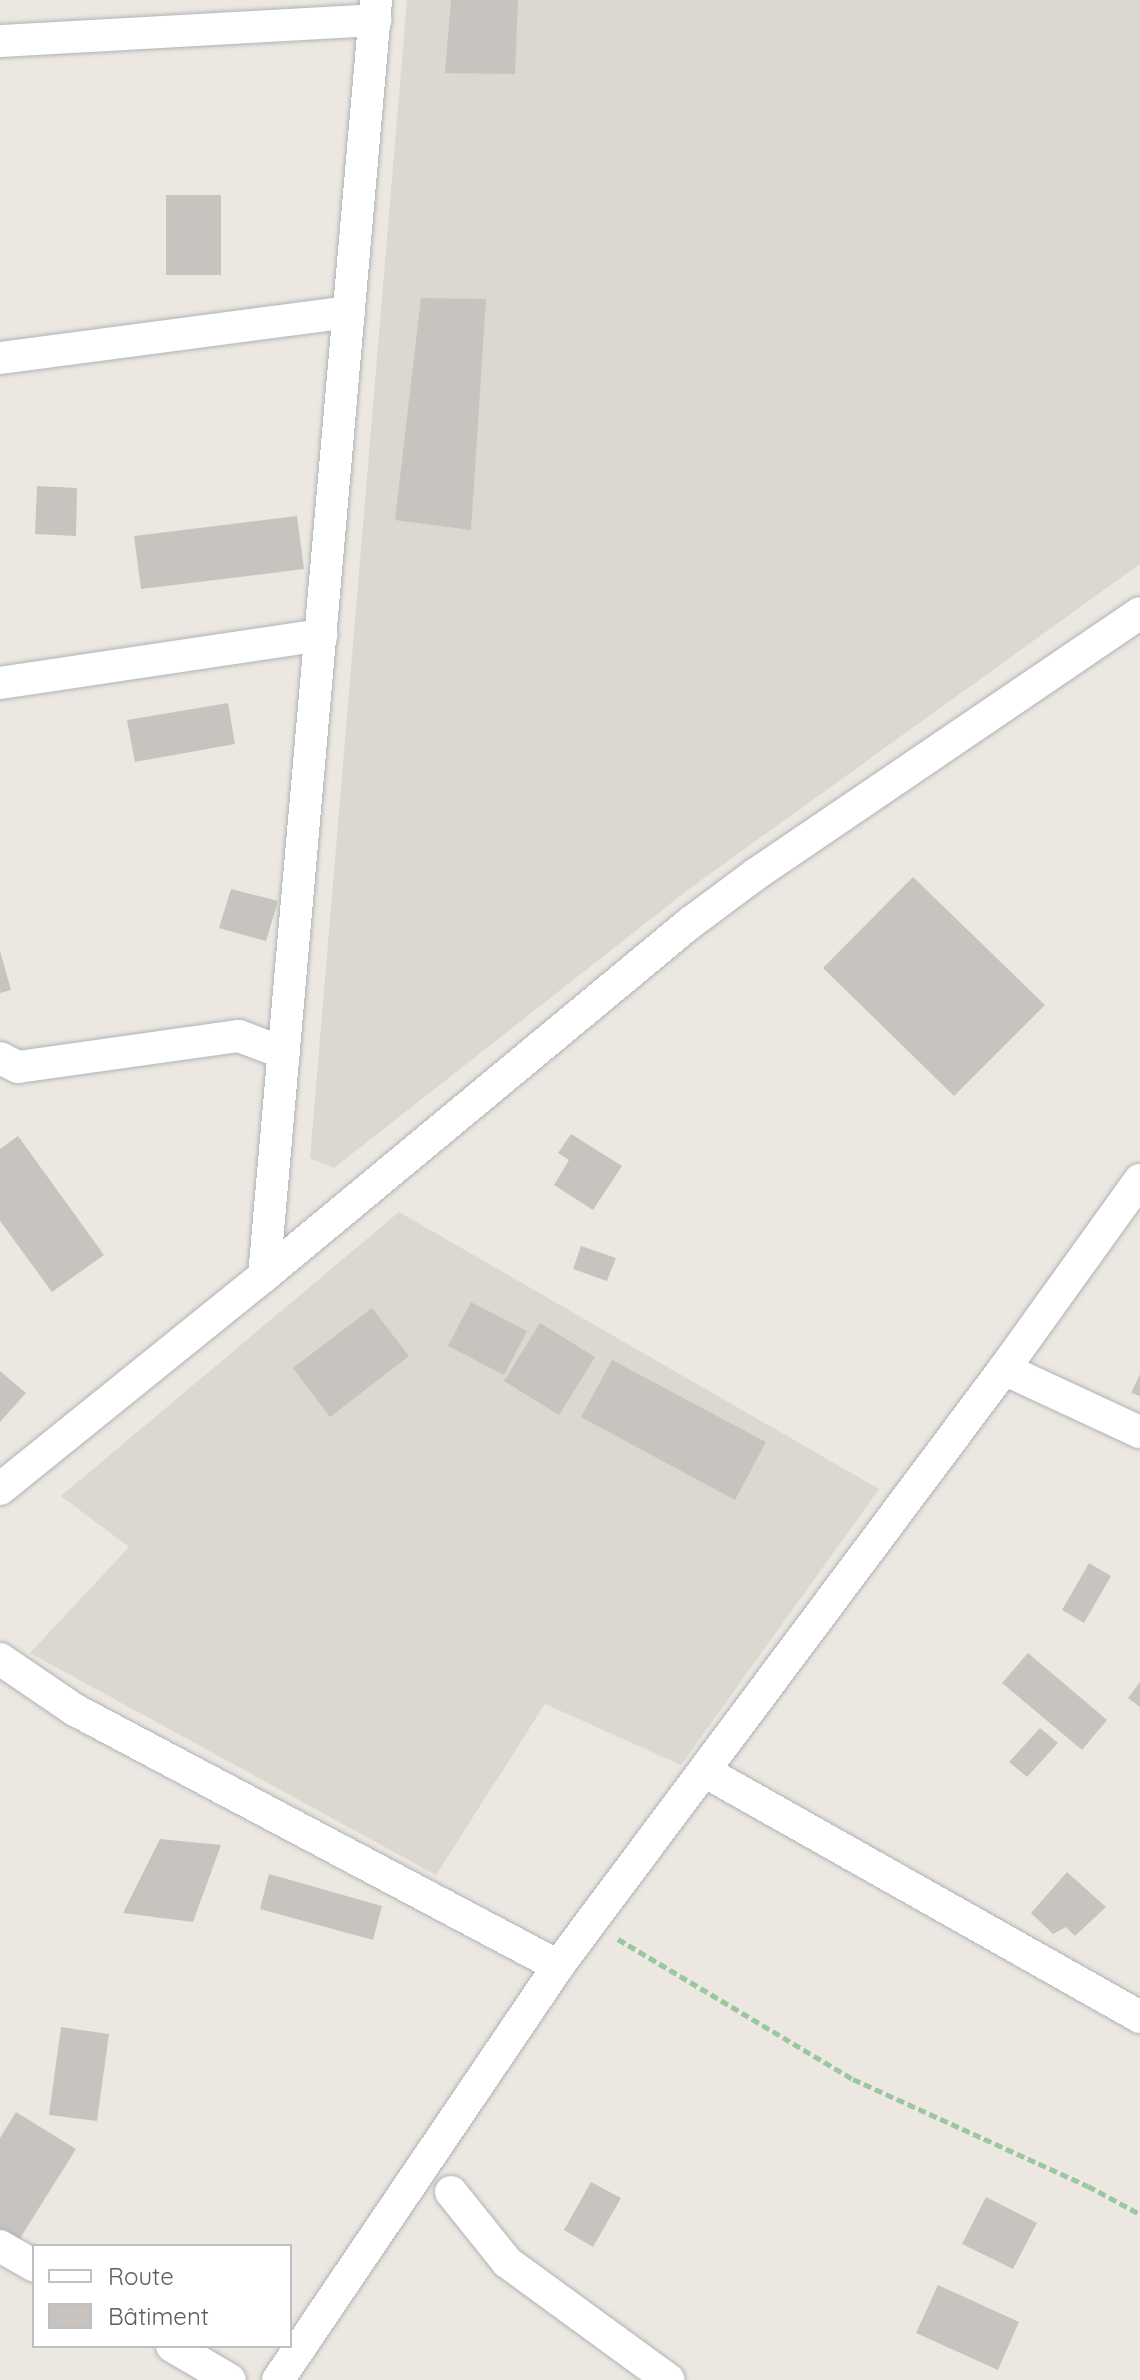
<!DOCTYPE html>
<html>
<head>
<meta charset="utf-8">
<style>
	body { margin:0 }
	#map { position:relative; width:1140px; height:2380px; overflow:hidden; background:#ece8e1; font-family:Quicksand,sans-serif }
	div>[style] { position:absolute }
	.education>* { inset:0; background:#dcd7cf }
	.building>* { inset:0; background:#c8c3bf }
	.path>* { height:5px; margin-top:-2.5px; transform-origin:0; background:repeating-linear-gradient(90deg,#99c7a0 0 8px,transparent 0 12px) }
	.roads { filter:drop-shadow(0 0 2px #afb3b7) drop-shadow(0 0 2px #afb3b7) }
	.street>* { height:32px; margin:-16px; padding:0 16px; transform-origin:16px; border-radius:16px; background:#fff }
	span { translate:-50% -50%; white-space:nowrap; text-align:center; line-height:1.15; -webkit-text-stroke:8px #fff; paint-order:stroke }
	.legend { position:absolute; left:32px; top:2244px; width:260px; height:104px; box-sizing:border-box; background:#fff; border:2px solid #bdbfc0; margin:0; padding:10px 14px; list-style:none; font-size:24px; color:#5a5e62 }
	.legend li { display:flex; align-items:center; gap:16px; height:40px }
	.legend b { width:40px; border:2px solid #bdbfc0 }
</style>
</head>
<body>
<div id="map">
	<div class="education">
		<div style="clip-path:polygon(407px 0,1140px 0,1140px 564px,689px 889px,334px 1168px,310px 1158px)"></div>
		<div style="clip-path:polygon(399px 1212px,879px 1489px,681px 1765px,545px 1704px,436px 1875px,30px 1653px,129px 1547px,61px 1496px)"></div>
	</div>
	<div class="building">
		<div style="clip-path:polygon(451px 0,518px 0,515px 74px,445px 73px)"></div>
		<div style="clip-path:polygon(166px 195px,221px 195px,221px 275px,166px 275px)"></div>
		<div style="clip-path:polygon(421px 298px,486px 299px,471px 530px,395px 520px)"></div>
		<div style="clip-path:polygon(37px 486px,77px 488px,76px 536px,35px 534px)"></div>
		<div style="clip-path:polygon(297px 516px,304px 569px,141px 589px,134px 536px)"></div>
		<div style="clip-path:polygon(228px 703px,235px 744px,135px 762px,127px 720px)"></div>
		<div style="clip-path:polygon(913px 877px,1045px 1005px,954px 1096px,823px 968px)"></div>
		<div style="clip-path:polygon(231px 889px,278px 901px,266px 941px,219px 928px)"></div>
		<div style="clip-path:polygon(0 951px,11px 990px,0 993px)"></div>
		<div style="clip-path:polygon(571px 1134px,622px 1166px,593px 1210px,554px 1185px,569px 1160px,558px 1153px)"></div>
		<div style="clip-path:polygon(18px 1136px,104px 1255px,52px 1292px,0 1221px,0 1149px)"></div>
		<div style="clip-path:polygon(581px 1246px,616px 1258px,607px 1281px,573px 1269px)"></div>
		<div style="clip-path:polygon(471px 1302px,527px 1331px,504px 1375px,448px 1346px)"></div>
		<div style="clip-path:polygon(372px 1308px,409px 1356px,330px 1417px,293px 1368px)"></div>
		<div style="clip-path:polygon(540px 1323px,595px 1357px,559px 1415px,504px 1381px)"></div>
		<div style="clip-path:polygon(612px 1360px,766px 1442px,735px 1500px,581px 1417px)"></div>
		<div style="clip-path:polygon(0 1371px,26px 1393px,0 1422px)"></div>
		<div style="clip-path:polygon(1140px 1374px,1140px 1396px,1131px 1393px)"></div>
		<div style="clip-path:polygon(1089px 1563px,1111px 1576px,1084px 1623px,1062px 1610px)"></div>
		<div style="clip-path:polygon(1028px 1653px,1107px 1720px,1082px 1750px,1002px 1683px)"></div>
		<div style="clip-path:polygon(1140px 1682px,1140px 1707px,1128px 1698px)"></div>
		<div style="clip-path:polygon(1040px 1728px,1058px 1743px,1027px 1777px,1009px 1762px)"></div>
		<div style="clip-path:polygon(160px 1839px,221px 1845px,193px 1922px,123px 1913px)"></div>
		<div style="clip-path:polygon(1067px 1872px,1106px 1907px,1075px 1936px,1066px 1927px,1053px 1934px,1031px 1913px)"></div>
		<div style="clip-path:polygon(269px 1874px,382px 1906px,373px 1940px,260px 1909px)"></div>
		<div style="clip-path:polygon(61px 2027px,109px 2034px,97px 2121px,49px 2115px)"></div>
		<div style="clip-path:polygon(16px 2112px,76px 2149px,14px 2248px,0 2240px,0 2138px)"></div>
		<div style="clip-path:polygon(591px 2182px,621px 2198px,593px 2247px,564px 2230px)"></div>
		<div style="clip-path:polygon(986px 2197px,1037px 2223px,1013px 2269px,962px 2244px)"></div>
		<div style="clip-path:polygon(938px 2285px,1019px 2322px,998px 2370px,916px 2333px)"></div>
	</div>
	<div class="path">
		<div style="left:618px;top:1939px;width:274px;rotate:30.8deg"></div>
		<div style="left:853px;top:2079px;width:258px;rotate:24.5deg"></div>
		<div style="left:1088px;top:2186px;width:59px;rotate:28.3deg"></div>
	</div>
	<div class="roads">
		<div class="street">
			<div style="left:0;top:41px;width:376px;rotate:-3.2deg"></div>
			<div style="left:0;top:358px;width:352px;rotate:-7.5deg"></div>
			<div style="left:0;top:683px;width:325px;rotate:-8.5deg"></div>
			<div style="left:0;top:1058px;width:20px;rotate:27deg"></div>
			<div style="left:18px;top:1067px;width:223px;rotate:-8deg"></div>
			<div style="left:239px;top:1036px;width:48px;rotate:20.7deg"></div>
			<div style="left:264px;top:1276px;width:1281px;rotate:-84.98deg"></div>
			<div style="left:1004px;top:1369px;width:150px;rotate:24.9deg"></div>
			<div style="left:0;top:1489px;width:339px;rotate:-38.9deg"></div>
			<div style="left:264px;top:1276px;width:553px;rotate:-39.65deg"></div>
			<div style="left:690px;top:923px;width:82px;rotate:-36.6deg"></div>
			<div style="left:756px;top:874px;width:464px;rotate:-34.2deg"></div>
			<div style="left:0;top:1659px;width:91px;rotate:34.2deg"></div>
			<div style="left:75px;top:1710px;width:547px;rotate:27.92deg"></div>
			<div style="left:704px;top:1771px;width:501px;rotate:29.43deg"></div>
			<div style="left:451px;top:2192px;width:90px;rotate:51.3deg"></div>
			<div style="left:507px;top:2262px;width:200px;rotate:36.1deg"></div>
			<div style="left:0;top:2246px;width:39px;rotate:30deg"></div>
			<div style="left:172px;top:2346px;width:67px;rotate:30.4deg"></div>
			<div style="left:278px;top:2380px;width:500px;rotate:-55.9deg"></div>
			<div style="left:558px;top:1966px;width:745px;rotate:-53.24deg"></div>
			<div style="left:1004px;top:1369px;width:233px;rotate:-54.3deg"></div>
		</div>
	</div>
	<ul class="legend">
	<li><b style="height:10px;background:#fff"></b>Route</li>
	<li><b style="height:22px;background:#c8c3bf"></b>Bâtiment</li>
	</ul>
</div>
</body>
</html>
